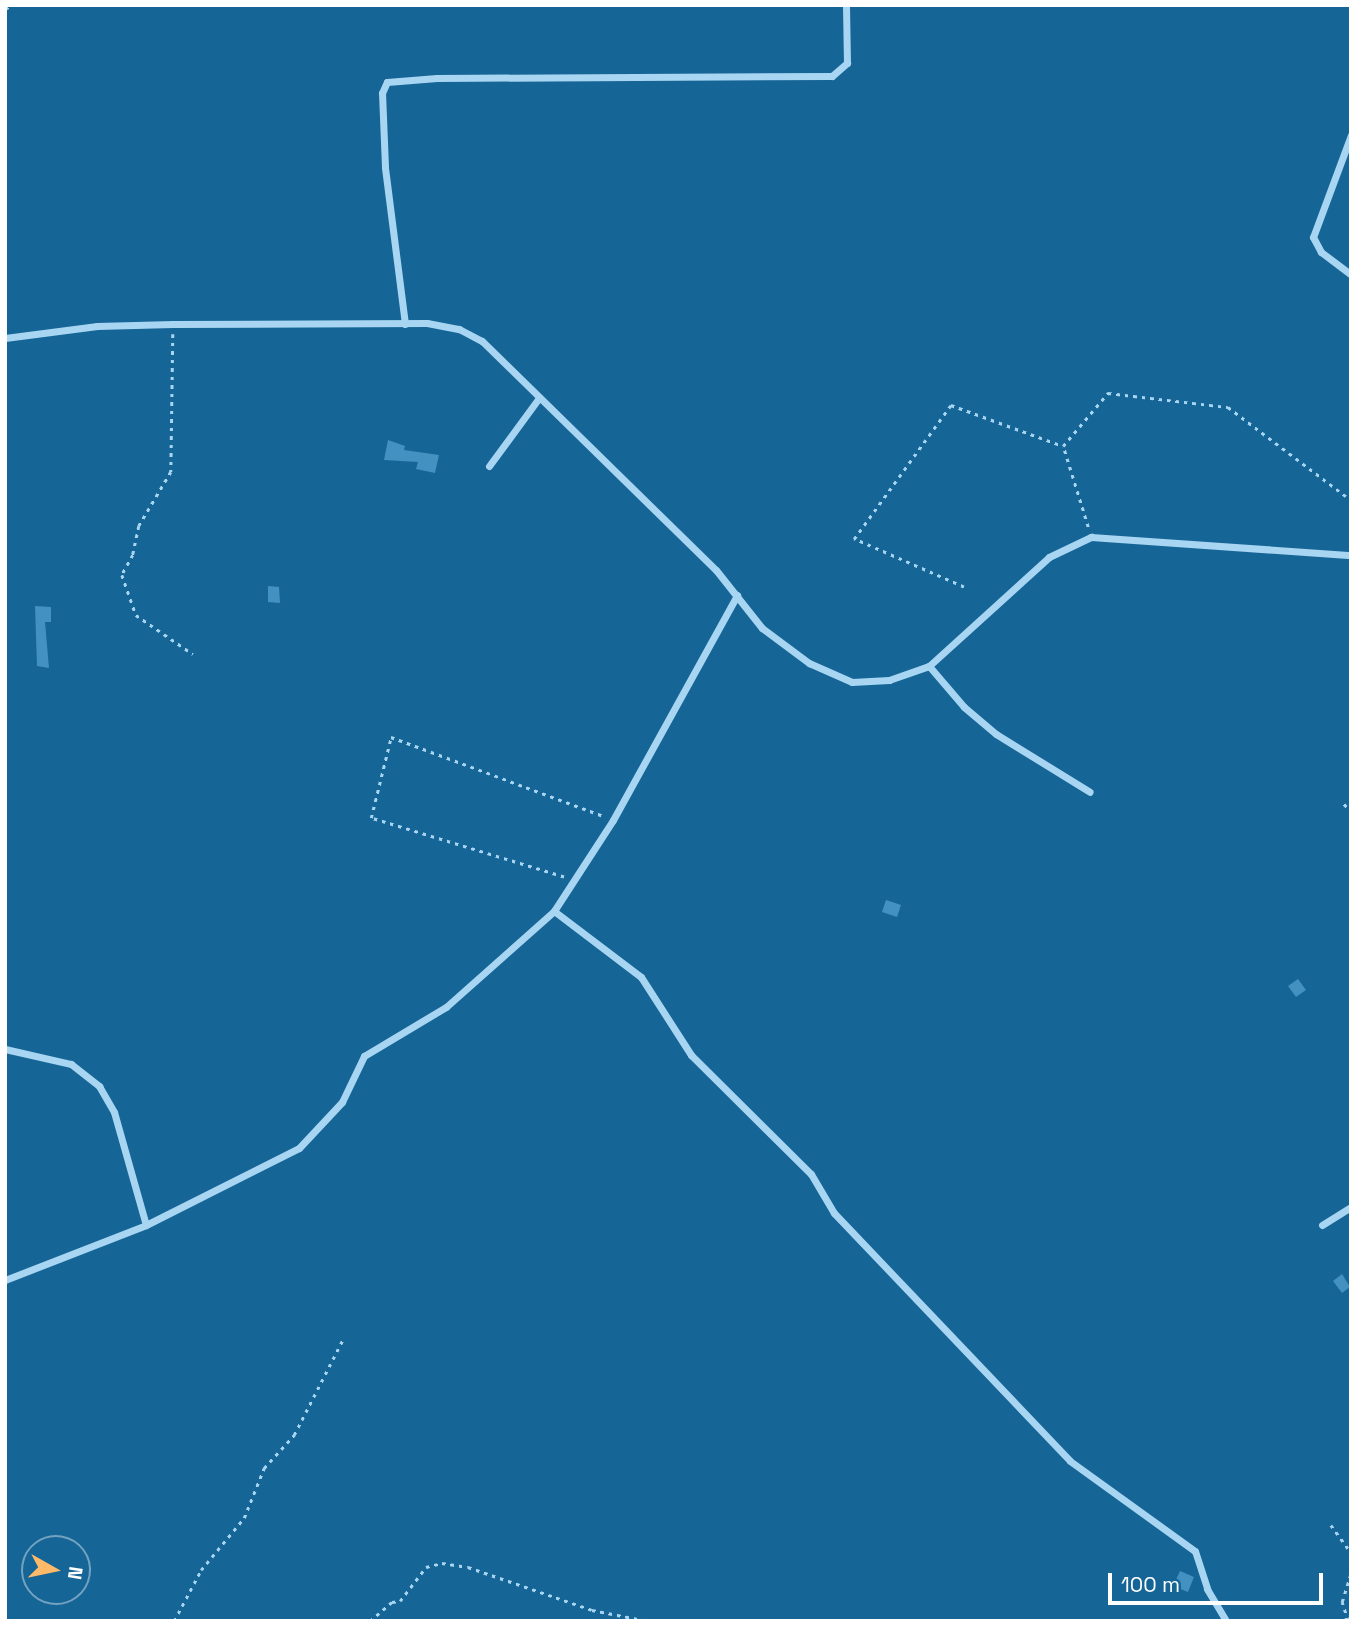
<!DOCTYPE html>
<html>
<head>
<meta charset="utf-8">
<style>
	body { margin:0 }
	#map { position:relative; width:1356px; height:1626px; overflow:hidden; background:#166597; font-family:"Space Grotesk",sans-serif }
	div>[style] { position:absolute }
	.building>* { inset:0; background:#4391c0 }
	.path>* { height:2.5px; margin-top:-1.25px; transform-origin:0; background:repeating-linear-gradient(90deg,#a8d6f2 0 3.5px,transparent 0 8.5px) }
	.minor>* { height:7px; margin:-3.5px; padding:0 3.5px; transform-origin:3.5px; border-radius:3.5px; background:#a8d6f2 }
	span { translate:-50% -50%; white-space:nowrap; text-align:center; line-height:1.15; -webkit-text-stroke:6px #166597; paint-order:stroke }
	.frame { position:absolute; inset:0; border:7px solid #fff; pointer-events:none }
	.north { position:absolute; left:21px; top:1535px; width:70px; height:70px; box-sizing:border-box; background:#166597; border:2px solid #73a3c1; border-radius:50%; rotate:99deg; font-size:19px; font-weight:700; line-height:28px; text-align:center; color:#fff }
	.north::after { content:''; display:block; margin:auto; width:24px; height:32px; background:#ffba69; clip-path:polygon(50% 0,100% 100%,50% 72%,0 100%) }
	.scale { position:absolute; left:1108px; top:1573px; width:215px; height:32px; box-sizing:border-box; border:4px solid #fff; border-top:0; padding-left:9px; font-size:21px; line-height:24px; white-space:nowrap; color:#fff; -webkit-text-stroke:5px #166597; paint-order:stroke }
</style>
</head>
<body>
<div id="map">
	<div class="building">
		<div style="clip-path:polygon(388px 440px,405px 446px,404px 450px,439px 455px,435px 473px,416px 469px,418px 462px,384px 460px)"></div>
		<div style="clip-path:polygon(268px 586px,279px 587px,280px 603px,268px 602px)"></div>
		<div style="clip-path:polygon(35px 606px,51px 607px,51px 622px,45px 622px,49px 668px,37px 666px)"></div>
		<div style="clip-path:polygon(886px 900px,901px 905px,897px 917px,882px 912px)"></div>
		<div style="clip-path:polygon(1298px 979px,1306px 990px,1296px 997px,1288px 986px)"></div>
		<div style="clip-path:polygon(1342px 1274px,1350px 1287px,1342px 1293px,1333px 1281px)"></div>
		<div style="clip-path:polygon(1180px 1571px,1194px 1577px,1188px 1592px,1173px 1586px)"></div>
	</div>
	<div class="path">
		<div style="left:5px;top:9px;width:9px;rotate:-27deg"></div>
		<div style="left:173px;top:334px;width:138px;rotate:90.8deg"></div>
		<div style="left:171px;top:472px;width:63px;rotate:120.7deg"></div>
		<div style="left:139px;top:526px;width:30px;rotate:102deg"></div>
		<div style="left:133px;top:555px;width:23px;rotate:119deg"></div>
		<div style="left:122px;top:575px;width:42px;rotate:70.7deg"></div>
		<div style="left:136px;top:615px;width:69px;rotate:34.4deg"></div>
		<div style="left:1088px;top:527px;width:85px;rotate:-107.2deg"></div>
		<div style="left:1063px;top:446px;width:70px;rotate:-49.7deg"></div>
		<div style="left:1108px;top:393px;width:121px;rotate:6.7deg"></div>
		<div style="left:1228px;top:407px;width:154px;rotate:37.1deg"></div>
		<div style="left:964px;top:587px;width:120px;rotate:-156.4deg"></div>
		<div style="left:854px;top:539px;width:165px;rotate:-54.1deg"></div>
		<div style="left:951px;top:405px;width:119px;rotate:20.1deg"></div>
		<div style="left:1344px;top:804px;width:10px;rotate:45deg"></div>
		<div style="left:564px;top:877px;width:202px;rotate:-163deg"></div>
		<div style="left:371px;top:818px;width:83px;rotate:-76.1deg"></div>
		<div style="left:391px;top:737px;width:226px;rotate:20.4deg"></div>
		<div style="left:1331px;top:1525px;width:34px;rotate:54deg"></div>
		<div style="left:174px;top:1621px;width:58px;rotate:-62.1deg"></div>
		<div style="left:201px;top:1570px;width:67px;rotate:-50.4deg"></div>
		<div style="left:244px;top:1518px;width:54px;rotate:-68.2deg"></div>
		<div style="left:264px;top:1468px;width:45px;rotate:-47.7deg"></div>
		<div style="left:294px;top:1435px;width:106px;rotate:-62.9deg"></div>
		<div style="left:370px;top:1621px;width:29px;rotate:-41deg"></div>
		<div style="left:392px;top:1602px;width:8px;rotate:-7deg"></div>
		<div style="left:400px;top:1601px;width:43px;rotate:-52.6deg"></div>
		<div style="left:426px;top:1567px;width:16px;rotate:-14deg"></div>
		<div style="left:442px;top:1563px;width:26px;rotate:9deg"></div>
		<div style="left:468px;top:1567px;width:131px;rotate:19.1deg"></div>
		<div style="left:592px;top:1610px;width:57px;rotate:11.1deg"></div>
		<div style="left:1344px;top:1621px;width:11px;rotate:-49deg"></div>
		<div style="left:1348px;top:1621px;width:20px;rotate:-108deg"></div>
		<div style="left:1342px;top:1602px;width:30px;rotate:-73deg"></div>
	</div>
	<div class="minor">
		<div style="left:1351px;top:135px;width:109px;rotate:110.4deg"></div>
		<div style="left:1313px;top:237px;width:17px;rotate:62deg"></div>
		<div style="left:1321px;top:252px;width:38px;rotate:37deg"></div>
		<div style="left:405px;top:324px;width:158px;rotate:-97.3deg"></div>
		<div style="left:385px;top:167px;width:74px;rotate:-92.3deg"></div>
		<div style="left:382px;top:93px;width:12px;rotate:-66deg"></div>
		<div style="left:387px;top:82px;width:50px;rotate:-4.6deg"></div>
		<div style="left:437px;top:78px;width:395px;rotate:-0.3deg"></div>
		<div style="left:832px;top:76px;width:20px;rotate:-41deg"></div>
		<div style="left:847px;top:63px;width:58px;rotate:-91deg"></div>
		<div style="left:5px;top:338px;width:93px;rotate:-7.4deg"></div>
		<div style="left:97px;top:326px;width:76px;rotate:-1.5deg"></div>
		<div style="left:173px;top:324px;width:254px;rotate:-0.2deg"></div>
		<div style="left:427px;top:323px;width:33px;rotate:11deg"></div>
		<div style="left:459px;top:329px;width:26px;rotate:28deg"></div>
		<div style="left:482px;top:341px;width:327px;rotate:44.4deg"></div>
		<div style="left:716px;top:570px;width:74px;rotate:51.6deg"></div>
		<div style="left:762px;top:628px;width:59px;rotate:36.7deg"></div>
		<div style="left:809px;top:663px;width:47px;rotate:23.8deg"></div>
		<div style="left:852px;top:682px;width:37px;rotate:-3deg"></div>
		<div style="left:889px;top:680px;width:42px;rotate:-19.3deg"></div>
		<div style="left:929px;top:666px;width:162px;rotate:-42.2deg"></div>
		<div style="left:1049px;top:557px;width:47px;rotate:-25.5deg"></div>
		<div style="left:1091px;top:537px;width:261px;rotate:4deg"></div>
		<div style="left:489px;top:466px;width:84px;rotate:-53.7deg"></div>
		<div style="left:929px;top:666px;width:54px;rotate:49.5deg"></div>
		<div style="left:964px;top:707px;width:42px;rotate:40.2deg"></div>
		<div style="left:996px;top:734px;width:110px;rotate:31.7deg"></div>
		<div style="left:554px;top:911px;width:109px;rotate:37.2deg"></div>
		<div style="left:641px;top:977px;width:93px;rotate:57.3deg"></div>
		<div style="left:691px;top:1055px;width:169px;rotate:44.8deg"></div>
		<div style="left:811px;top:1174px;width:45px;rotate:59.5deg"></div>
		<div style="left:834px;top:1213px;width:342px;rotate:46.4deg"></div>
		<div style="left:1070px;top:1461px;width:154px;rotate:35.8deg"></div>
		<div style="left:1195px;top:1551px;width:40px;rotate:72deg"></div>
		<div style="left:1207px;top:1589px;width:37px;rotate:59deg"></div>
		<div style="left:5px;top:1049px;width:68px;rotate:12.8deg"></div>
		<div style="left:71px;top:1064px;width:36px;rotate:38deg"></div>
		<div style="left:99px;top:1086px;width:30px;rotate:60deg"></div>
		<div style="left:114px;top:1112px;width:117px;rotate:74.2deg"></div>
		<div style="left:1322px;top:1225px;width:34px;rotate:-32deg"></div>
		<div style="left:5px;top:1280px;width:151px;rotate:-21.3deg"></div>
		<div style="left:146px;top:1225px;width:171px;rotate:-26.7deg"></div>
		<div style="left:299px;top:1148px;width:63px;rotate:-46.9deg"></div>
		<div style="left:342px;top:1102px;width:51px;rotate:-64.4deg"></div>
		<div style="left:364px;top:1056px;width:96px;rotate:-30.9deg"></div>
		<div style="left:446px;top:1007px;width:144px;rotate:-41.6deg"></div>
		<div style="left:554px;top:911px;width:108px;rotate:-57deg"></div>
		<div style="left:613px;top:820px;width:257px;rotate:-61.1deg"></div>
	</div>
	<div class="frame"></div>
	<div class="north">N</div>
	<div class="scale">100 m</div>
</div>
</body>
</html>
